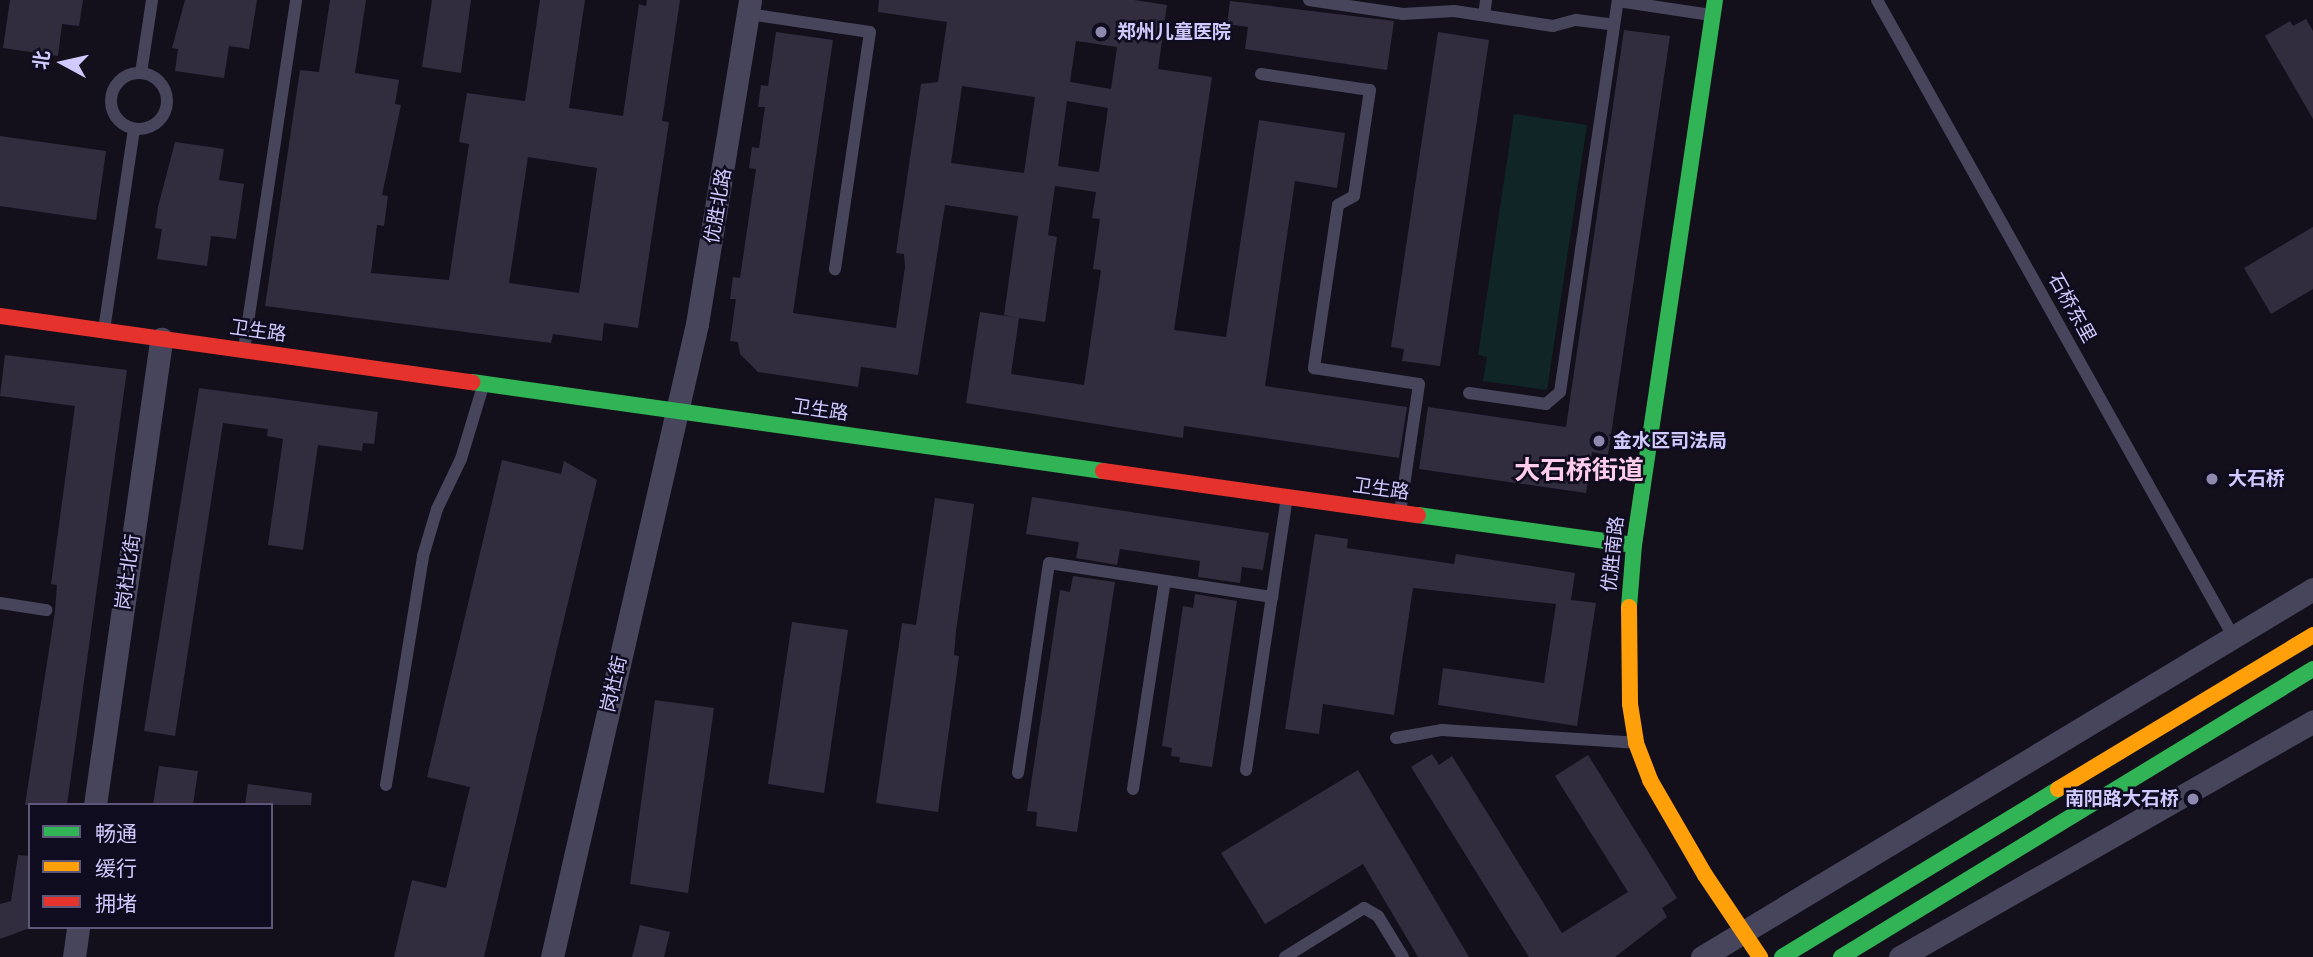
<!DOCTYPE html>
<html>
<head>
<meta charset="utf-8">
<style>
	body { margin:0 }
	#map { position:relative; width:2313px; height:957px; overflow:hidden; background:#13101b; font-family:Figtree,"Noto Sans SC",sans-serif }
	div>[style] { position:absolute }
	.green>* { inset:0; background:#102626 }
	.building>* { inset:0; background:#312d3e }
	.lane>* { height:12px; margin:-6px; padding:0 6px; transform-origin:6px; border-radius:6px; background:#46455c }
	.lane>.ring { margin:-6px; padding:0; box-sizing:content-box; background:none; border:12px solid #46455c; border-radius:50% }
	.street>* { height:23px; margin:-11.5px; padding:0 11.5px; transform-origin:11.5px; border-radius:11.5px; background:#46455c }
	.fast>* { height:16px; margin:-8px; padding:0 8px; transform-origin:8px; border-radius:8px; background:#30b455 }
	.slow>* { height:16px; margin:-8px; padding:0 8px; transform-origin:8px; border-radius:8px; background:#ff9f0a }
	.jam>* { height:16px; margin:-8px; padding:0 8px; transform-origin:8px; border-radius:8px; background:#e5322d }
	.fast-bridge>* { height:16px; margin:-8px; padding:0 8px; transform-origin:8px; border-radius:8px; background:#30b455 }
	.slow-bridge>* { height:16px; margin:-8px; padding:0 8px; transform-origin:8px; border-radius:8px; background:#ff9f0a }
	.dots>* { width:19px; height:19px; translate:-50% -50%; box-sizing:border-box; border:4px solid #100c1f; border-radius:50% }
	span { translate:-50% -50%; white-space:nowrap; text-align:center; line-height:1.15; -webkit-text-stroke:5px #100c1f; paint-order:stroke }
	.poi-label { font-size:19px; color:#d1caff; font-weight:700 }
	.left { translate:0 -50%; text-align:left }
	.right { translate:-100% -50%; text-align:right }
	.street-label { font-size:19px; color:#d1caff }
	.district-label { font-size:26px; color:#ffcceb; font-weight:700 }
	.legend { position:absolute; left:28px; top:803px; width:245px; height:126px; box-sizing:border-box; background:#100c1f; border:2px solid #5d5879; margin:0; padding:9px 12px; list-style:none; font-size:21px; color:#d1caff }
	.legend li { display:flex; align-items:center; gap:14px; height:35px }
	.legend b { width:35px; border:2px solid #5d5879 }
	.north { position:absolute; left:28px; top:28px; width:70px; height:70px; -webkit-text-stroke:5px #100c1f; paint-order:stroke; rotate:278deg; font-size:19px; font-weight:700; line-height:28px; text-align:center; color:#d1caff }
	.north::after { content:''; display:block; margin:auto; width:24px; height:32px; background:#d1caff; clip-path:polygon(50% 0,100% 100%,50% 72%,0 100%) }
</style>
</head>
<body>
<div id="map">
	<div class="green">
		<div style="clip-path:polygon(1514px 114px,1587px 125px,1547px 390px,1483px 381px,1487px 357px,1478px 355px)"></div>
	</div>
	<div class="building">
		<div style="clip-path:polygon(10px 0,83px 0,79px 26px,62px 24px,58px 56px,3px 48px)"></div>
		<div style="clip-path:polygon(185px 0,257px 0,249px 49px,229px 46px,224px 78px,175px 71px,178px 49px,172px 48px)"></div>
		<div style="clip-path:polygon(evenodd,330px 0,366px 0,355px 73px,399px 80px,395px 104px,401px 105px,382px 195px,388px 196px,384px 226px,377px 225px,371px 273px,449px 280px,469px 144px,459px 142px,467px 93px,525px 101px,540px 0,585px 0,569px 108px,623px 116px,639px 4px,646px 6px,647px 0,680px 0,662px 121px,669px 122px,638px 328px,604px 323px,602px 341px,553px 334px,551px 343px,265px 306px,300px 70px,319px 72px,330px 0,528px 157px,597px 168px,579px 293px,509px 283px,528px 157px)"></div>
		<div style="clip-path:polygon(432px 0,471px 0,461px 73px,422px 67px)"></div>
		<div style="clip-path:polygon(evenodd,879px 0,1134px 0,1167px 5px,1158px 69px,1212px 77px,1174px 330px,1226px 337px,1259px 120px,1345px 133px,1337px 188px,1295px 181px,1265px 386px,1407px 407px,1399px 458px,1184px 426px,1183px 438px,966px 403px,980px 312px,1019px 318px,1004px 315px,1018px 216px,945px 205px,918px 375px,861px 367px,858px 387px,758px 372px,740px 354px,738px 342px,730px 341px,736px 299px,730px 299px,733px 277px,740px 278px,756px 169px,749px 168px,752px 147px,759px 148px,765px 107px,758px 107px,761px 85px,768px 86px,776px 32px,833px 40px,793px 313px,896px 328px,905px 267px,904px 254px,896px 253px,921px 84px,938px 82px,947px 22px,878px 12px,879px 0,1076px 41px,1117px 47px,1111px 89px,1070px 82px,1076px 41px,879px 0,962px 86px,1035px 97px,1024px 173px,951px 163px,962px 86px,879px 0,1067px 101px,1108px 108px,1099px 172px,1058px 166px,1067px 101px,879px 0,1055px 186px,1096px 192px,1092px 218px,1100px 219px,1093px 269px,1101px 270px,1084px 385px,1011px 374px,1019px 318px,1045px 322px,1057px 237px,1048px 235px,1055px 186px)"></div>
		<div style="clip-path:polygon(1230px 1px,1394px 21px,1387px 70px,1245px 49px,1248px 27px,1227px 24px)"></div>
		<div style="clip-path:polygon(2306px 19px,2313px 31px,2313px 119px,2265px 36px,2290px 21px,2293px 26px)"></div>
		<div style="clip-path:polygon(1624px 30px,1670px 36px,1608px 455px,1592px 452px,1586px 493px,1419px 469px,1428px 407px,1566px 427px)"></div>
		<div style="clip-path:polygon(1438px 32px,1489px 40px,1440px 366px,1402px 361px,1404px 349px,1391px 347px)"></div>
		<div style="clip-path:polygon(0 136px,106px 151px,96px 220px,0 206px)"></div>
		<div style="clip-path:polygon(175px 142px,224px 149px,219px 180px,244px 184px,236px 239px,211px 236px,207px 266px,157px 259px,162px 229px,155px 228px,158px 207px)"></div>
		<div style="clip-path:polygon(2313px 227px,2313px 289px,2271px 314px,2244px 268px)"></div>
		<div style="clip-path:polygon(5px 355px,127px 370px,67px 805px,25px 805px,55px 611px,57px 585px,51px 584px,75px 406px,0 396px)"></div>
		<div style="clip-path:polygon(199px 388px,378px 412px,374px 444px,363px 443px,362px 451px,318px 445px,303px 550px,268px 545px,283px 439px,267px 436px,268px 429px,223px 423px,175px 736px,144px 731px)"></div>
		<div style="clip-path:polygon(502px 460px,561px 474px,564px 461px,597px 480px,484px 957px,394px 957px,412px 880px,446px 888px,470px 787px,427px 777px)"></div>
		<div style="clip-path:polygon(1032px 497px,1269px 533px,1263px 570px,1242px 567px,1240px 583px,1198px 577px,1200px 561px,1120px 549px,1117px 565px,1076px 558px,1079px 542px,1026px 534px)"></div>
		<div style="clip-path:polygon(935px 498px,974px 504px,956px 631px,954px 655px,959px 656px,938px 812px,876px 803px,902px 623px,916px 625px)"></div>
		<div style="clip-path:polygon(1315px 534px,1348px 539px,1347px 548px,1454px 564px,1456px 554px,1575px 573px,1571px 600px,1596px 603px,1577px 726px,1438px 705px,1443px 668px,1544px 683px,1556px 604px,1413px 588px,1394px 715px,1323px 704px,1319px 734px,1285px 729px)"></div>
		<div style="clip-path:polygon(1073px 576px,1115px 582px,1077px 832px,1036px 826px,1037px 812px,1027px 811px,1060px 590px,1070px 592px)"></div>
		<div style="clip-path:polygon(1195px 594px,1237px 601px,1212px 767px,1179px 762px,1180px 757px,1171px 756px,1172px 748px,1162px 746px,1183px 606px,1193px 608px)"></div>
		<div style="clip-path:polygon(792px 622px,848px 630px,824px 793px,768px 784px)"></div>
		<div style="clip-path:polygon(655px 700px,714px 708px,688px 893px,630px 884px)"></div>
		<div style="clip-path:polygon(1432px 754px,1439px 765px,1452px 756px,1562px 933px,1628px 892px,1555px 776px,1588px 755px,1677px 898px,1662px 908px,1667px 917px,1615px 957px,1529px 957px,1411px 767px)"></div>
		<div style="clip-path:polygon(159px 766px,198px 771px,193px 805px,153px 805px)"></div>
		<div style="clip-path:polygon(1358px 770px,1469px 957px,1418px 957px,1363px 864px,1265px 924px,1221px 853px)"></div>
		<div style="clip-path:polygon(248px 784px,312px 793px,311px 805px,245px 805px)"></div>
		<div style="clip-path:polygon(18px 855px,30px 856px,30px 928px,0 939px,0 904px,11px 901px)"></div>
		<div style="clip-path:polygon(640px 925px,670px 932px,664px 957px,632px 957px)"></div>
	</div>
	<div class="lane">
		<div style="left:1309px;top:0;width:95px;rotate:8.5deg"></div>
		<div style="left:1403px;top:14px;width:51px;rotate:-3.4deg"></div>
		<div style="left:1454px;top:11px;width:100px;rotate:8.6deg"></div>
		<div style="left:1553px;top:26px;width:24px;rotate:-15deg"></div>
		<div style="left:1576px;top:20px;width:38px;rotate:7deg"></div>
		<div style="left:1877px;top:0;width:729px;rotate:60.76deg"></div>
		<div style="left:1618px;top:1px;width:94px;rotate:8.6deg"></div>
		<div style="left:749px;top:14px;width:122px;rotate:8.5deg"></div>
		<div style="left:870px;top:32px;width:240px;rotate:98.4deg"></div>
		<div style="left:1484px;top:15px;width:15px;rotate:-82deg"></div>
		<div class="ring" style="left:111px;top:73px;width:44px;height:44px"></div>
		<div style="left:141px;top:73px;width:74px;rotate:-81.4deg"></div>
		<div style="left:1261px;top:74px;width:110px;rotate:8.4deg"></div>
		<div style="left:1370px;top:90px;width:107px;rotate:98.6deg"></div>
		<div style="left:1354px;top:196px;width:18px;rotate:151deg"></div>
		<div style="left:1338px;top:205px;width:165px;rotate:98.4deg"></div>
		<div style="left:1314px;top:368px;width:106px;rotate:8.7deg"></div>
		<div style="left:1419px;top:384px;width:129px;rotate:98.4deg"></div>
		<div style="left:104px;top:330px;width:202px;rotate:-81.5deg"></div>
		<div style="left:244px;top:349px;width:353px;rotate:-81.5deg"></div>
		<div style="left:1469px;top:393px;width:78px;rotate:8.1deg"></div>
		<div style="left:1546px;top:404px;width:18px;rotate:-41deg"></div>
		<div style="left:1560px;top:392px;width:396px;rotate:-81.6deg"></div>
		<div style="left:0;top:603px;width:47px;rotate:8.7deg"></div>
		<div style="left:1396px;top:738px;width:47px;rotate:-9.9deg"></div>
		<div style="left:1442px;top:730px;width:194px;rotate:3.8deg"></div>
		<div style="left:1246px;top:770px;width:175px;rotate:-81.5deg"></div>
		<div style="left:1018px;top:773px;width:212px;rotate:-81.6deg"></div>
		<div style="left:1049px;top:563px;width:226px;rotate:8.7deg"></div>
		<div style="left:1272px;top:597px;width:101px;rotate:-81.5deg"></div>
		<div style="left:386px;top:785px;width:232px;rotate:-80.8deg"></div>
		<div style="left:423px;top:556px;width:49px;rotate:-73.4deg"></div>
		<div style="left:437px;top:509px;width:55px;rotate:-64.4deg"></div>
		<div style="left:461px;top:459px;width:76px;rotate:-73.2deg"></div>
		<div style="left:1133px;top:789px;width:210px;rotate:-81.3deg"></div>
		<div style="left:1285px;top:957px;width:93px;rotate:-31.8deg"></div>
		<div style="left:1364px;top:908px;width:16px;rotate:30deg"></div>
		<div style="left:1378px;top:916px;width:48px;rotate:58.6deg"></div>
	</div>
	<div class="street">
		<div style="left:95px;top:805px;width:471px;rotate:-81.9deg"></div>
		<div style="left:74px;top:957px;width:30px;rotate:-82deg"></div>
		<div style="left:552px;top:957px;width:649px;rotate:-77.1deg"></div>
		<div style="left:697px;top:324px;width:328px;rotate:-80.7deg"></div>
		<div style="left:1702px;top:957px;width:713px;rotate:-31.06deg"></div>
		<div style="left:1900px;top:957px;width:476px;rotate:-29.7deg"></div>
	</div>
	<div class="fast">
		<div style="left:472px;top:382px;width:637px;rotate:8.03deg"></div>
		<div style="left:1418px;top:515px;width:218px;rotate:7.9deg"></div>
		<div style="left:1629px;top:607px;width:62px;rotate:-85.4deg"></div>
		<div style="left:1634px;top:545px;width:551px;rotate:-81.55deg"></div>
	</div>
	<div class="slow">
		<div style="left:1629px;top:607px;width:97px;rotate:89.4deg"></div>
		<div style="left:1630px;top:704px;width:39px;rotate:81deg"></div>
		<div style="left:1636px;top:743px;width:40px;rotate:69deg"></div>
		<div style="left:1650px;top:780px;width:110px;rotate:59.9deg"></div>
		<div style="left:1705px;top:875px;width:99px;rotate:56.1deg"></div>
	</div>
	<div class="jam">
		<div style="left:0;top:316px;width:477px;rotate:8deg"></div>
		<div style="left:1103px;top:471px;width:318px;rotate:8deg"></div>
	</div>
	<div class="fast-bridge">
		<div style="left:1782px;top:957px;width:323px;rotate:-31.3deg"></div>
		<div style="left:1841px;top:957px;width:553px;rotate:-31.39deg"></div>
	</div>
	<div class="slow-bridge">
		<div style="left:2058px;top:789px;width:298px;rotate:-31.1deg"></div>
	</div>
	<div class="dots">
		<div style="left:1101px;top:32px;background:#8e89af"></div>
		<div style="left:1599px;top:441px;background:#8e89af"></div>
		<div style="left:2212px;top:479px;background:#8e89af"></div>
		<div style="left:2193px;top:799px;background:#8e89af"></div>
	</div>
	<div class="poi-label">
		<span class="left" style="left:1117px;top:32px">郑州儿童医院</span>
		<span class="left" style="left:1613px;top:441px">金水区司法局</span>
		<span class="left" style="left:2228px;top:479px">大石桥</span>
		<span class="right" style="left:2179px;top:799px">南阳路大石桥</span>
	</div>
	<div class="street-label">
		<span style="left:718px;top:206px;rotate:-80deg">优胜北路</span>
		<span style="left:2072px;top:308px;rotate:61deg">石桥东里</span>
		<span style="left:258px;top:331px;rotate:8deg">卫生路</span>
		<span style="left:820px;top:410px;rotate:8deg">卫生路</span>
		<span style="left:1381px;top:489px;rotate:8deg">卫生路</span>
		<span style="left:1613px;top:554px;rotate:-84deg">优胜南路</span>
		<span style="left:128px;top:572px;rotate:-82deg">岗杜北街</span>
		<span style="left:614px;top:684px;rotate:-77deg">岗杜街</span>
	</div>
	<div class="district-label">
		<span style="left:1579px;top:471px">大石桥街道</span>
	</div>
	<ul class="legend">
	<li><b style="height:9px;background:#30b455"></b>畅通</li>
	<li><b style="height:9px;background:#ff9f0a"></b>缓行</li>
	<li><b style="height:9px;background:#e5322d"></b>拥堵</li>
	</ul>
	<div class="north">北</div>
</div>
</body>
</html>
